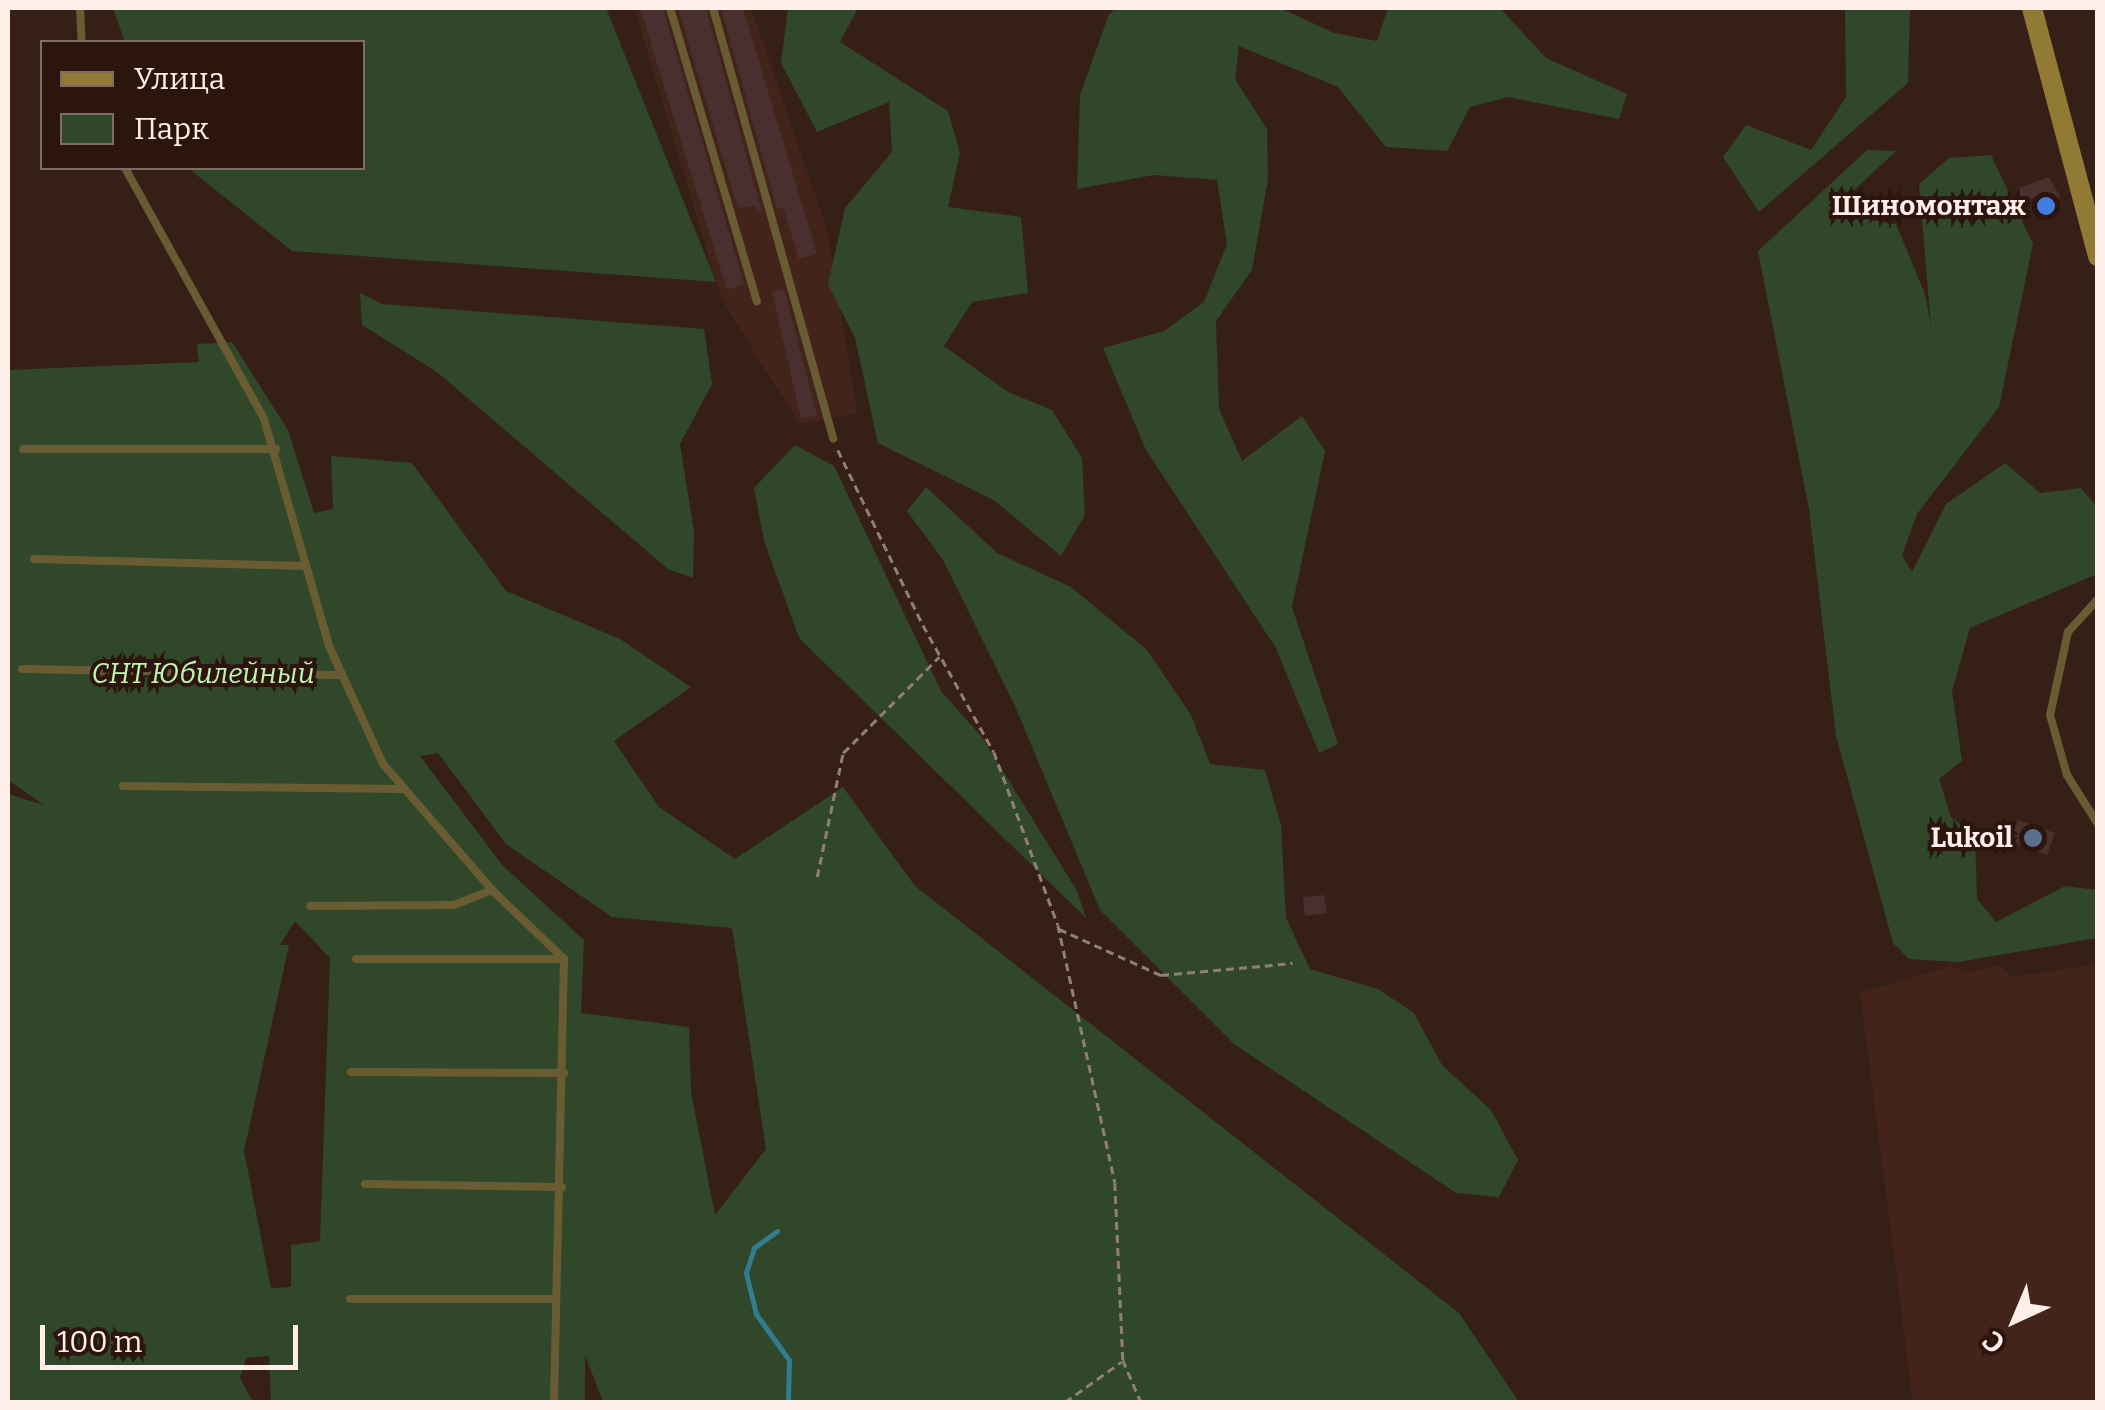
<!DOCTYPE html>
<html>
<head>
<meta charset="utf-8">
<style>
	body { margin:0 }
	#map { position:relative; width:2105px; height:1410px; overflow:hidden; background:#351f17; font-family:Bitter,serif }
	div>[style] { position:absolute }
	.built>* { inset:0; background:#42241a }
	.green>* { inset:0; background:#304829 }
	.stream>* { height:5px; margin:-2.5px; padding:0 2.5px; transform-origin:2.5px; border-radius:2.5px; background:#317d8f }
	.building>* { inset:0; background:#492f2d }
	.path>* { height:2.5px; margin-top:-1.25px; transform-origin:0; background:repeating-linear-gradient(90deg,#917e76 0 8px,transparent 0 13px) }
	.service>* { height:8px; margin:-4px; padding:0 4px; transform-origin:4px; border-radius:4px; background:#6a5c32 }
	.secondary>* { height:20px; margin:-10px; padding:0 10px; transform-origin:10px; border-radius:10px; background:#917a33 }
	.dots>* { width:28px; height:28px; translate:-50% -50%; box-sizing:border-box; border:5px solid #2b150e; border-radius:50% }
	span { translate:-50% -50%; white-space:nowrap; text-align:center; line-height:1.15; -webkit-text-stroke:8px #2b150e; paint-order:stroke }
	.poi-label { font-size:28px; color:#ffefe9; font-weight:700 }
	.right { translate:-100% -50%; text-align:right }
	.park-label { font-size:28px; color:#bdf4ae; font-style:italic }
	.frame { position:absolute; inset:0; border:10px solid #ffefe9; pointer-events:none }
	.legend { position:absolute; left:40px; top:40px; width:325px; height:130px; box-sizing:border-box; background:#2b150e; border:2px solid #806c66; margin:0; padding:12px 18px; list-style:none; font-size:30px; color:#ffefe9 }
	.legend li { display:flex; align-items:center; gap:20px; height:50px }
	.legend b { width:50px; border:2px solid #806c66 }
	.north { position:absolute; left:1965px; top:1270px; width:100px; height:100px; -webkit-text-stroke:8px #2b150e; paint-order:stroke; rotate:224deg; font-size:28px; font-weight:700; line-height:40px; text-align:center; color:#ffefe9 }
	.north::after { content:''; display:block; margin:auto; width:35px; height:45px; background:#ffefe9; clip-path:polygon(50% 0,100% 100%,50% 72%,0 100%) }
	.scale { position:absolute; left:40px; top:1325px; width:258px; height:45px; box-sizing:border-box; border:5px solid #ffefe9; border-top:0; padding-left:12px; font-size:30px; line-height:35px; white-space:nowrap; color:#ffefe9; -webkit-text-stroke:8px #2b150e; paint-order:stroke }
</style>
</head>
<body>
<div id="map">
	<div class="built">
		<div style="clip-path:polygon(634px 8px,751px 8px,827px 229px,857px 413px,799px 424px,721px 298px)"></div>
		<div style="clip-path:polygon(2097px 964px,2097px 1402px,1913px 1402px,1860px 993px,1951px 966px,1967px 972px,1998px 965px,2013px 977px)"></div>
	</div>
	<div class="green">
		<div style="clip-path:polygon(113px 8px,606px 8px,716px 282px,292px 251px,188px 168px,362px 168px,362px 42px,125px 42px)"></div>
		<div style="clip-path:polygon(788px 8px,858px 8px,840px 42px,948px 111px,960px 153px,948px 207px,1021px 217px,1028px 293px,972px 302px,944px 346px,1008px 392px,1052px 410px,1082px 458px,1085px 515px,1061px 556px,995px 501px,878px 443px,855px 338px,828px 284px,845px 208px,892px 152px,889px 102px,817px 132px,781px 63px)"></div>
		<div style="clip-path:polygon(1117px 8px,1280px 8px,1334px 33px,1377px 41px,1388px 8px,1500px 8px,1546px 58px,1627px 94px,1619px 119px,1508px 97px,1470px 107px,1447px 151px,1386px 147px,1338px 87px,1239px 46px,1235px 79px,1267px 129px,1268px 179px,1252px 270px,1216px 321px,1219px 409px,1242px 461px,1302px 416px,1325px 451px,1292px 607px,1338px 744px,1319px 753px,1276px 648px,1146px 450px,1103px 348px,1164px 331px,1204px 302px,1227px 244px,1217px 180px,1154px 175px,1077px 189px,1080px 95px,1109px 14px)"></div>
		<div style="clip-path:polygon(1845px 8px,1910px 8px,1908px 83px,1759px 212px,1723px 157px,1746px 125px,1811px 150px,1846px 97px)"></div>
		<div style="clip-path:polygon(1867px 150px,1896px 151px,1850px 194px,1869px 220px,1896px 224px,1925px 294px,1931px 327px,1919px 184px,1949px 158px,1991px 155px,2033px 244px,1999px 407px,1917px 514px,1902px 555px,1912px 572px,1946px 504px,2005px 463px,2040px 493px,2081px 488px,2097px 507px,2097px 574px,1970px 628px,1952px 691px,1962px 761px,1939px 779px,1951px 817px,1975px 836px,1977px 899px,1996px 922px,2065px 886px,2097px 890px,2097px 938px,1958px 962px,1909px 959px,1893px 943px,1836px 736px,1809px 509px,1758px 251px)"></div>
		<div style="clip-path:polygon(360px 293px,382px 304px,704px 329px,712px 384px,680px 444px,694px 532px,693px 578px,668px 569px,437px 372px,362px 325px)"></div>
		<div style="clip-path:polygon(evenodd,232px 342px,288px 430px,314px 513px,333px 509px,331px 456px,412px 463px,506px 591px,620px 639px,691px 687px,614px 741px,659px 807px,735px 859px,843px 787px,915px 886px,1459px 1313px,1519px 1402px,603px 1402px,585px 1355px,585px 1402px,271px 1402px,269px 1356px,246px 1358px,240px 1378px,253px 1402px,8px 1402px,8px 794px,44px 805px,8px 780px,8px 370px,199px 362px,197px 344px,232px 342px,438px 753px,506px 844px,612px 917px,732px 928px,766px 1149px,715px 1215px,691px 1092px,689px 1027px,581px 1013px,584px 940px,503px 866px,420px 756px,438px 753px,232px 342px,295px 921px,330px 958px,320px 1241px,291px 1245px,291px 1287px,271px 1288px,244px 1151px,289px 945px,280px 945px,295px 921px)"></div>
		<div style="clip-path:polygon(795px 445px,834px 466px,941px 691px,982px 737px,1077px 891px,1086px 918px,799px 638px,764px 541px,754px 488px)"></div>
		<div style="clip-path:polygon(926px 487px,997px 553px,1071px 587px,1147px 650px,1191px 715px,1210px 764px,1265px 770px,1281px 825px,1286px 918px,1310px 969px,1378px 989px,1414px 1013px,1442px 1065px,1491px 1110px,1518px 1160px,1499px 1197px,1456px 1193px,1234px 1044px,1100px 910px,1015px 706px,943px 560px,907px 511px)"></div>
	</div>
	<div class="stream">
		<div style="left:777px;top:1231px;width:29px;rotate:144deg"></div>
		<div style="left:754px;top:1248px;width:26px;rotate:108deg"></div>
		<div style="left:746px;top:1273px;width:42px;rotate:76.3deg"></div>
		<div style="left:756px;top:1314px;width:57px;rotate:54.3deg"></div>
		<div style="left:789px;top:1360px;width:42px;rotate:91.4deg"></div>
	</div>
	<div class="building">
		<div style="clip-path:polygon(640px 8px,663px 8px,744px 284px,727px 290px)"></div>
		<div style="clip-path:polygon(678px 8px,706px 8px,762px 213px,754px 205px,738px 209px)"></div>
		<div style="clip-path:polygon(721px 8px,743px 8px,817px 254px,799px 259px,783px 207px,777px 209px)"></div>
		<div style="clip-path:polygon(2049px 177px,2061px 198px,2053px 198px,2056px 213px,2041px 213px,2037px 198px,2020px 199px,2019px 188px)"></div>
		<div style="clip-path:polygon(784px 289px,817px 415px,801px 418px,772px 292px)"></div>
		<div style="clip-path:polygon(2018px 820px,2055px 833px,2047px 855px,2010px 842px)"></div>
		<div style="clip-path:polygon(1324px 895px,1327px 913px,1305px 916px,1303px 897px)"></div>
	</div>
	<div class="path">
		<div style="left:838px;top:450px;width:195px;rotate:64.1deg"></div>
		<div style="left:923px;top:625px;width:145px;rotate:60.8deg"></div>
		<div style="left:994px;top:752px;width:184px;rotate:69.7deg"></div>
		<div style="left:1058px;top:925px;width:264px;rotate:77.5deg"></div>
		<div style="left:1115px;top:1183px;width:177px;rotate:87.4deg"></div>
		<div style="left:1123px;top:1360px;width:46px;rotate:66.8deg"></div>
		<div style="left:817px;top:877px;width:127px;rotate:-78.2deg"></div>
		<div style="left:843px;top:753px;width:136px;rotate:-45deg"></div>
		<div style="left:1059px;top:929px;width:112px;rotate:24.3deg"></div>
		<div style="left:1161px;top:975px;width:132px;rotate:-5.2deg"></div>
		<div style="left:1065px;top:1402px;width:69px;rotate:-35.5deg"></div>
	</div>
	<div class="service">
		<div style="left:80px;top:8px;width:34px;rotate:87deg"></div>
		<div style="left:670px;top:8px;width:306px;rotate:73.5deg"></div>
		<div style="left:713px;top:8px;width:447px;rotate:74.4deg"></div>
		<div style="left:125px;top:168px;width:287px;rotate:61deg"></div>
		<div style="left:264px;top:419px;width:236px;rotate:74deg"></div>
		<div style="left:329px;top:646px;width:130px;rotate:65.4deg"></div>
		<div style="left:383px;top:764px;width:167px;rotate:49.1deg"></div>
		<div style="left:492px;top:890px;width:100px;rotate:43.8deg"></div>
		<div style="left:564px;top:959px;width:443px;rotate:91.3deg"></div>
		<div style="left:23px;top:449px;width:253px"></div>
		<div style="left:34px;top:559px;width:270px;rotate:1.5deg"></div>
		<div style="left:2098px;top:599px;width:45px;rotate:132.3deg"></div>
		<div style="left:2068px;top:632px;width:85px;rotate:102.2deg"></div>
		<div style="left:2050px;top:715px;width:62px;rotate:74.2deg"></div>
		<div style="left:2067px;top:775px;width:58px;rotate:57.7deg"></div>
		<div style="left:22px;top:669px;width:319px;rotate:1.1deg"></div>
		<div style="left:123px;top:786px;width:280px;rotate:0.6deg"></div>
		<div style="left:310px;top:906px;width:144px;rotate:-0.4deg"></div>
		<div style="left:454px;top:905px;width:41px;rotate:-21.5deg"></div>
		<div style="left:356px;top:959px;width:208px"></div>
		<div style="left:351px;top:1072px;width:213px;rotate:0.3deg"></div>
		<div style="left:365px;top:1184px;width:197px;rotate:0.9deg"></div>
		<div style="left:350px;top:1299px;width:206px"></div>
	</div>
	<div class="secondary">
		<div style="left:2032px;top:8px;width:257px;rotate:75.1deg"></div>
	</div>
	<div class="dots">
		<div style="left:2046px;top:206px;background:#3f7fe0"></div>
		<div style="left:2033px;top:838px;background:#5c6f8a"></div>
	</div>
	<div class="poi-label">
		<span class="right" style="left:2026px;top:206px">Шиномонтаж</span>
		<span class="right" style="left:2013px;top:838px">Lukoil</span>
	</div>
	<div class="park-label">
		<span style="left:203px;top:674px">СНТ Юбилейный</span>
	</div>
	<div class="frame"></div>
	<ul class="legend">
	<li><b style="height:12px;background:#917a33"></b>Улица</li>
	<li><b style="height:28px;background:#304829"></b>Парк</li>
	</ul>
	<div class="north">С</div>
	<div class="scale">100 m</div>
</div>
</body>
</html>
